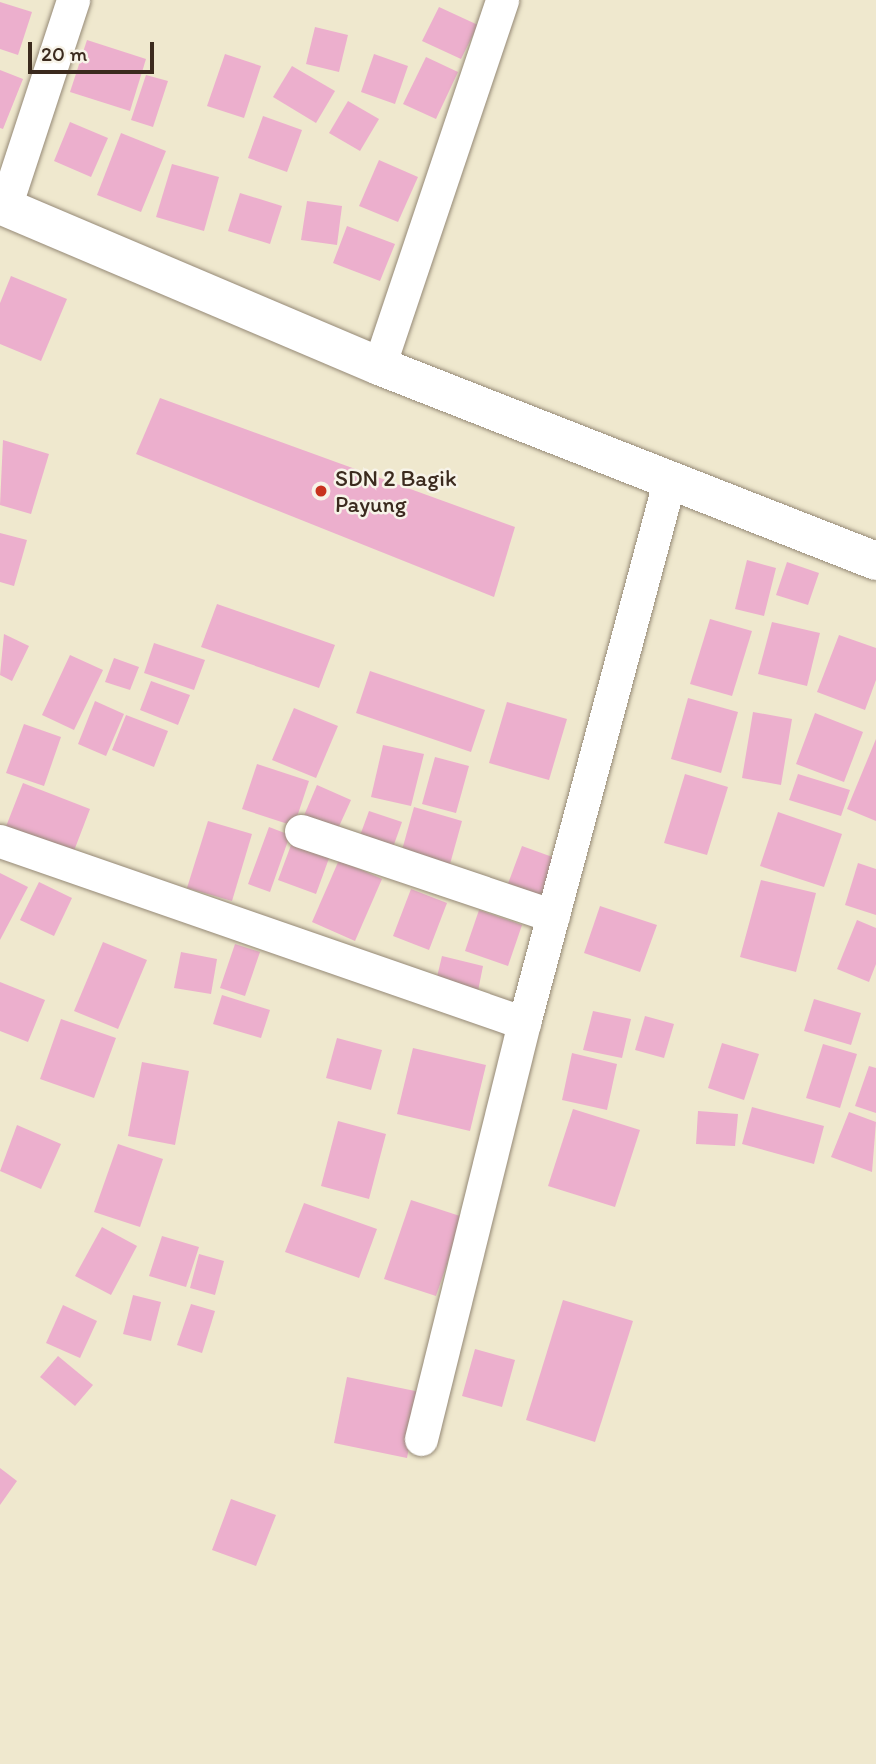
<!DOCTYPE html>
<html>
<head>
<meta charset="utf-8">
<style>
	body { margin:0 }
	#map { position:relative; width:876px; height:1764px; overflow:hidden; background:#efe8ce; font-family:Itim,sans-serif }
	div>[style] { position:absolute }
	.building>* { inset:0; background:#ecafcd }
	.roads { filter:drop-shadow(0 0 2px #958976) drop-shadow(0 0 2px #958976) }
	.minor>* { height:33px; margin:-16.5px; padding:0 16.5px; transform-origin:16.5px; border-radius:16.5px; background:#fff }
	.tertiary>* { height:38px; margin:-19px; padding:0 19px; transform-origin:19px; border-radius:19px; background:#fff }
	.dots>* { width:19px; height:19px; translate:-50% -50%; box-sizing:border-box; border:4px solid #f7f3e8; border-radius:50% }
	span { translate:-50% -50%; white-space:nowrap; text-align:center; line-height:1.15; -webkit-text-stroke:5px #f7f3e8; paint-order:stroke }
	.poi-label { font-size:23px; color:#3b2a1e }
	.left { translate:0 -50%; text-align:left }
	.scale { position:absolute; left:28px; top:42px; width:126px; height:32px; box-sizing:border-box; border:4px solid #3b2a1e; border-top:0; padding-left:9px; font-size:21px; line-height:24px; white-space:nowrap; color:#3b2a1e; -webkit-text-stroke:5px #f7f3e8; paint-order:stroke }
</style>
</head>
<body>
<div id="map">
	<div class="building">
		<div style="clip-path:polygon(0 2px,32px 12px,18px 55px,0 49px)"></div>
		<div style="clip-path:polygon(439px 7px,478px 25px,461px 59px,422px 41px)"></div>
		<div style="clip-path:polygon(315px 27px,348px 35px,339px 72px,306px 64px)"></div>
		<div style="clip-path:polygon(87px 40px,146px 59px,130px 111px,70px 92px)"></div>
		<div style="clip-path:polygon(225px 54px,261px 66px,244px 118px,207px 106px)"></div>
		<div style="clip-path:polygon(374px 54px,408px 66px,395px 104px,361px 92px)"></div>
		<div style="clip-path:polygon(426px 57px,458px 72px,436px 119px,403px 104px)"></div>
		<div style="clip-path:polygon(292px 66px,335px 91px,316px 123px,273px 97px)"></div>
		<div style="clip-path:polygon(0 70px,23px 79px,3px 129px,0 128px)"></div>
		<div style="clip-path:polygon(146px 75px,168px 81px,153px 127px,131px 120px)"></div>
		<div style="clip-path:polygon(348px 101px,379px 119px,360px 151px,329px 133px)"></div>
		<div style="clip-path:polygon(263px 116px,302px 130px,287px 172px,248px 158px)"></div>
		<div style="clip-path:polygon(70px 122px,108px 138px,91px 177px,54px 161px)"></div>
		<div style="clip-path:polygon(121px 133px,166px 151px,141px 212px,97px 195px)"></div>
		<div style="clip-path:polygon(379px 160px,418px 177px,398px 222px,359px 206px)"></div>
		<div style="clip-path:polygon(172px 164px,219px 177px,204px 231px,156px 217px)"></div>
		<div style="clip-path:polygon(240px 193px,282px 206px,270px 244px,228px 231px)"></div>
		<div style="clip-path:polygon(307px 201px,342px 206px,337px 245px,301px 240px)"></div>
		<div style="clip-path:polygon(347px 226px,395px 244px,380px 281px,333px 263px)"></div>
		<div style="clip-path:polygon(11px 276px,67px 299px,41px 361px,0 344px,0 303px)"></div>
		<div style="clip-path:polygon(160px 398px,515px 527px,494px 597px,136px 454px)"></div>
		<div style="clip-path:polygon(3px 440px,49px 454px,31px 514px,0 505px)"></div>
		<div style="clip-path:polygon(0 533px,27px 540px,14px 586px,0 582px)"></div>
		<div style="clip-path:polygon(747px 560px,776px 568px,764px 616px,735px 609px)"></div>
		<div style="clip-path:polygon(787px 562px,819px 573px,808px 605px,776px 595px)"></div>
		<div style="clip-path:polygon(217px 604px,335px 645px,319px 688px,201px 647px)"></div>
		<div style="clip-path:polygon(710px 619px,752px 631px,732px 696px,690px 684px)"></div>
		<div style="clip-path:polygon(772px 622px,820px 633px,807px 686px,758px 674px)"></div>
		<div style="clip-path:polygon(4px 634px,29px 646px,12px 681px,0 675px)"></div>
		<div style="clip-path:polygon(839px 635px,876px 648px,876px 680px,865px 710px,817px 692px)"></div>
		<div style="clip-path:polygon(154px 643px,205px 660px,194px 690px,144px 673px)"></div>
		<div style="clip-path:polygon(70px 655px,103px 670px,74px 730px,42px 715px)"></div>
		<div style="clip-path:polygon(114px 658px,139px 667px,130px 690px,105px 682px)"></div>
		<div style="clip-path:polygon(370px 671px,485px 710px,471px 752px,356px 713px)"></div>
		<div style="clip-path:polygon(151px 681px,190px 695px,178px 725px,140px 710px)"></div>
		<div style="clip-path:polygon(688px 698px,738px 712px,721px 773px,671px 759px)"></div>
		<div style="clip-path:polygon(95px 701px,124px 714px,106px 756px,78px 744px)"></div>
		<div style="clip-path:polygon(507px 702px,567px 719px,549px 780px,489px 763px)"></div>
		<div style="clip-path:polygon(294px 708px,338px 726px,316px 778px,272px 760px)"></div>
		<div style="clip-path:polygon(753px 712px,792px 719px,781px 785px,742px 778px)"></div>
		<div style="clip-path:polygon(815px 713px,863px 732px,844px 782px,796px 764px)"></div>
		<div style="clip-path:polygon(126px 715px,168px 731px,154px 767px,112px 750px)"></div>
		<div style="clip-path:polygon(24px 724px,61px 737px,44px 786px,6px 773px)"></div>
		<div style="clip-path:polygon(876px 739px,876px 821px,847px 809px)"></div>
		<div style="clip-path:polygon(383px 745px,424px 754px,411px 806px,371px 797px)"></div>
		<div style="clip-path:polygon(435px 757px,469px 766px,456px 813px,422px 804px)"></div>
		<div style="clip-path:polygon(257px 764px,309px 781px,294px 826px,242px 809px)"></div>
		<div style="clip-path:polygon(685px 774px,728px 787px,707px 855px,664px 843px)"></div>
		<div style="clip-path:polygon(798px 774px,850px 790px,841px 816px,789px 800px)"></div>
		<div style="clip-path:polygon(23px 783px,90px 809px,72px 856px,5px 829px)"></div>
		<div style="clip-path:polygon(317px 785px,351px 800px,336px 833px,303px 818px)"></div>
		<div style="clip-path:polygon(414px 807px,462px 821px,450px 864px,402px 850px)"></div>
		<div style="clip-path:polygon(369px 811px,402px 822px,391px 853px,358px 841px)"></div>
		<div style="clip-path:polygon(778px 812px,842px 834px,824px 887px,760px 866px)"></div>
		<div style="clip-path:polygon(208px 821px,252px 834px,232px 901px,187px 888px)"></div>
		<div style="clip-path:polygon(269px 827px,290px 835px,270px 892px,248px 884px)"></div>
		<div style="clip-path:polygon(294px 837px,332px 850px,316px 894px,278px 880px)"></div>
		<div style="clip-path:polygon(522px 846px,558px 859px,543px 903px,506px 889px)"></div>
		<div style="clip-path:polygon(339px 860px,382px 879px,355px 941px,312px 922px)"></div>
		<div style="clip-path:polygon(858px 863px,876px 869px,876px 915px,845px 905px)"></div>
		<div style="clip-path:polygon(0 873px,28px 887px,0 940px)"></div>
		<div style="clip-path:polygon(761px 880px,816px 893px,796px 972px,740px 957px)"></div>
		<div style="clip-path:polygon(39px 882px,72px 898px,54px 936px,20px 920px)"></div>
		<div style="clip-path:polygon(411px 889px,447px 903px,429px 950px,393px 936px)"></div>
		<div style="clip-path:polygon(600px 906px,657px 925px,640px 972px,584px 953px)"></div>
		<div style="clip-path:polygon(479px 910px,522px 925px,508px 966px,465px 951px)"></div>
		<div style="clip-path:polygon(857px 920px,876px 928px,876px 964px,869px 982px,837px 969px)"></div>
		<div style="clip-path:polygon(103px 942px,147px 960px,118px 1029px,74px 1011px)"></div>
		<div style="clip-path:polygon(235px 944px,260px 952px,245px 996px,220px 988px)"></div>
		<div style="clip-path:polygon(181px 952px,217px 959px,211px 994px,174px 988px)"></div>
		<div style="clip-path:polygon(442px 956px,483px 966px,478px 991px,436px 981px)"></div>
		<div style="clip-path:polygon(0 982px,45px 1000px,28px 1042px,0 1031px)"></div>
		<div style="clip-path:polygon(222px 995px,270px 1010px,261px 1038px,213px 1024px)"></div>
		<div style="clip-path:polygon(814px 999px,861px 1013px,851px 1045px,804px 1031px)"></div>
		<div style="clip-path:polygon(593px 1011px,631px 1019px,622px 1058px,583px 1050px)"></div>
		<div style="clip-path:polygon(645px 1016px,674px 1024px,664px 1058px,635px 1050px)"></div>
		<div style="clip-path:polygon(61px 1019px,116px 1038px,94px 1098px,40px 1079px)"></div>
		<div style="clip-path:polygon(337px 1038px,382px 1050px,371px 1090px,326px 1078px)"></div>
		<div style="clip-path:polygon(722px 1043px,759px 1054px,744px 1100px,708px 1088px)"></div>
		<div style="clip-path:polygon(823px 1044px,857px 1054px,840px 1108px,806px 1098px)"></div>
		<div style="clip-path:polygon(413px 1048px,486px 1065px,470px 1131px,397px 1114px)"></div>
		<div style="clip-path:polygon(572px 1053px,617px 1064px,607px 1110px,562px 1100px)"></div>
		<div style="clip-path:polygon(142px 1062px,189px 1071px,175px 1145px,128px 1136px)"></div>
		<div style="clip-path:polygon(869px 1066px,876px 1068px,876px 1113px,855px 1106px)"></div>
		<div style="clip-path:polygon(752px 1107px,824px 1126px,814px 1164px,742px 1144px)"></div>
		<div style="clip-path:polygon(573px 1109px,640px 1130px,615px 1207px,548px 1186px)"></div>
		<div style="clip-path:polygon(698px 1111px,738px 1114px,735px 1146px,696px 1144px)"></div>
		<div style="clip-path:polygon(849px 1112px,876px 1122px,872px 1172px,831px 1157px)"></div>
		<div style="clip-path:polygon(338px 1121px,386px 1134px,369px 1199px,321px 1186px)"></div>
		<div style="clip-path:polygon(17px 1125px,61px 1144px,41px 1189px,0 1171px)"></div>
		<div style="clip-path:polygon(118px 1144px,163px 1159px,140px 1227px,94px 1212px)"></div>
		<div style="clip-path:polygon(411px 1200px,463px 1217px,436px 1296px,384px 1279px)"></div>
		<div style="clip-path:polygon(304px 1203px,377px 1229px,359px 1278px,285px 1252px)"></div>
		<div style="clip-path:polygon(102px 1227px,137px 1246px,111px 1295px,75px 1276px)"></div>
		<div style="clip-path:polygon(162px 1236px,199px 1247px,186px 1287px,149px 1276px)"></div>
		<div style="clip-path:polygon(199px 1254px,224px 1261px,215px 1295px,190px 1288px)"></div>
		<div style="clip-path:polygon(133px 1295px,161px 1302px,151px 1341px,123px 1334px)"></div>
		<div style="clip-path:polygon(563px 1300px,633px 1321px,595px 1442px,526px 1420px)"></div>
		<div style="clip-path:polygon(191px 1304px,215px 1311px,202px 1353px,177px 1345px)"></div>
		<div style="clip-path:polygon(63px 1305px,97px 1321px,80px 1358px,46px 1343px)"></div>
		<div style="clip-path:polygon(475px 1349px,515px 1360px,502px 1407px,462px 1396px)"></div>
		<div style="clip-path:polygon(58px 1356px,93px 1385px,75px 1406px,40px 1377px)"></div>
		<div style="clip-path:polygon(347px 1377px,420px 1392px,407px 1458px,334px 1443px)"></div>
		<div style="clip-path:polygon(0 1468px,17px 1481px,0 1505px)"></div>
		<div style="clip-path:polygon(231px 1499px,276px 1515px,256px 1566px,212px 1550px)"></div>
	</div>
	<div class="roads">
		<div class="minor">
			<div style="left:5px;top:207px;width:218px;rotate:-71.8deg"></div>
			<div style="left:379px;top:366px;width:386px;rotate:-71.4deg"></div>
			<div style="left:301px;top:831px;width:266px;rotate:18.6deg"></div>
			<div style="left:0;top:841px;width:555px;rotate:19.15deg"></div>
			<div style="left:421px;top:1439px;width:429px;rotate:-76.1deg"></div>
			<div style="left:524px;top:1023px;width:560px;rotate:-75deg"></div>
		</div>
		<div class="tertiary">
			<div style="left:0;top:205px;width:412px;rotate:23deg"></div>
			<div style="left:379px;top:366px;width:534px;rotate:21.42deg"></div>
		</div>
	</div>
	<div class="dots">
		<div style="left:321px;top:491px;background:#c8321e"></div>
	</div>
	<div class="poi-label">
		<span class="left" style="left:335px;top:491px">SDN 2 Bagik<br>Payung</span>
	</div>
	<div class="scale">20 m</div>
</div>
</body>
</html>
